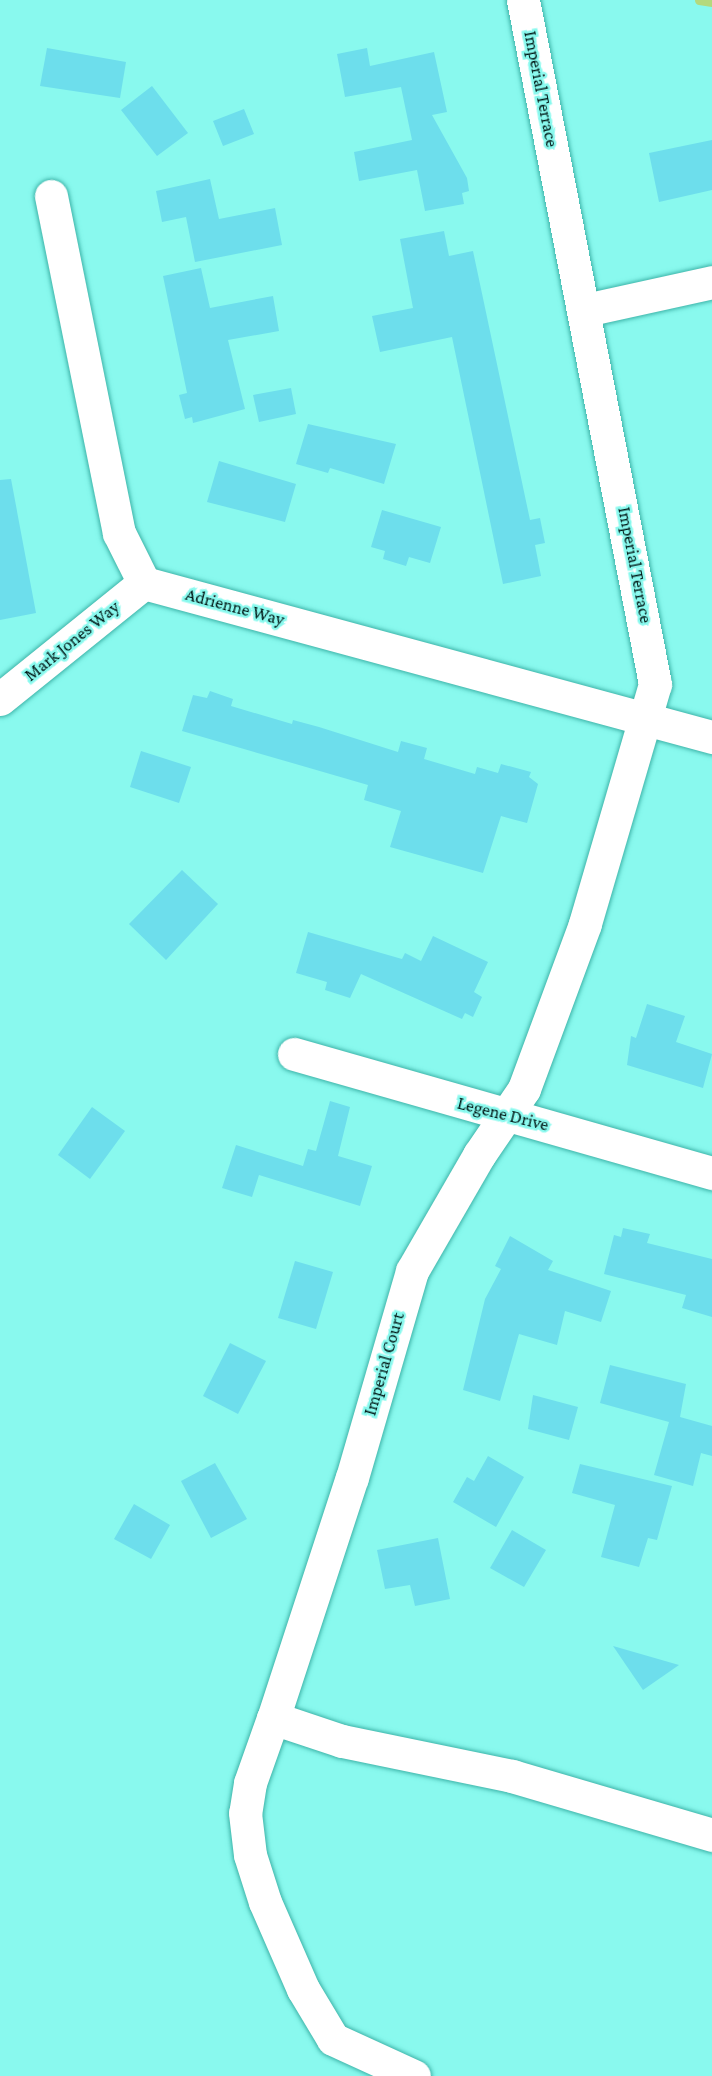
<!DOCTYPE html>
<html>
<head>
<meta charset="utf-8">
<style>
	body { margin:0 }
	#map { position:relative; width:712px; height:2076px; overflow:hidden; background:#89f9ee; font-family:"Crimson Pro",serif }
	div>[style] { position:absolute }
	.stream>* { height:9px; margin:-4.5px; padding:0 4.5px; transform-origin:4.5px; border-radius:4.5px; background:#b4d97d }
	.building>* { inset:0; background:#6ddeec }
	.roads { filter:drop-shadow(0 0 2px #3eb4a9) drop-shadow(0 0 2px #3eb4a9) }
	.minor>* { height:33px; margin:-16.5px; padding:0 16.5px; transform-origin:16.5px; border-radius:16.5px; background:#fff }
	span { translate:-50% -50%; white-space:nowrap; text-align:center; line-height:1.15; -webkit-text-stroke:5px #89f9ee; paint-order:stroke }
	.street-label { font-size:18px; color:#011715 }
</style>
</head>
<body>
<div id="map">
	<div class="stream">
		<div style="left:699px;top:0;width:13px;rotate:9deg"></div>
	</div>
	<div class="building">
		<div style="clip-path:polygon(47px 48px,126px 62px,120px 98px,40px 86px)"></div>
		<div style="clip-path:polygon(367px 48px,370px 66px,434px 52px,447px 112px,432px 115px,467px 178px,469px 191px,462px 193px,464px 204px,425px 211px,417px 170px,359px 181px,354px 152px,412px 140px,401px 87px,345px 97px,337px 54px)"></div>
		<div style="clip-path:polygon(152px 86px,188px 133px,157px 156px,121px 110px)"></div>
		<div style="clip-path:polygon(244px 109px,254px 134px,223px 146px,213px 121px)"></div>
		<div style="clip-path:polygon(712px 140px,712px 190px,659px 202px,649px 153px)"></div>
		<div style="clip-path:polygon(210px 179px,219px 219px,275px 208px,282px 245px,195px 262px,186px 217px,162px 222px,156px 191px)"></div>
		<div style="clip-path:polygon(444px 231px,449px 256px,473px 251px,530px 520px,540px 518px,545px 543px,535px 545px,541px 576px,503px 584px,452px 337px,380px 352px,372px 316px,413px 308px,400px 239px)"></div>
		<div style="clip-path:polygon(201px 268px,210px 308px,273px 296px,279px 331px,228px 340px,245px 409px,193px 423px,192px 417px,185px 419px,179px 395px,187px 393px,163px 276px)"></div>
		<div style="clip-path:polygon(291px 388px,296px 414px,259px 422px,253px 395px)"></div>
		<div style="clip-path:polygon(308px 424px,396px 444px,384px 484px,330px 468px,328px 473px,296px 464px)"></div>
		<div style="clip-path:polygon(219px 461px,296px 484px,285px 522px,207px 502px)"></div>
		<div style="clip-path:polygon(11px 479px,36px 613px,0 620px,0 480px)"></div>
		<div style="clip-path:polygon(382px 510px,441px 527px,430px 563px,409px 557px,406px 566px,383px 559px,385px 551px,371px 547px)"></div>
		<div style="clip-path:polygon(210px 691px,233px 699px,231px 706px,292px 724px,293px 720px,319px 727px,398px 752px,401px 741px,427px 748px,424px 759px,475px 774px,477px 767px,498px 773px,501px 764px,531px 772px,529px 777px,538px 784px,527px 823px,501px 816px,483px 873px,390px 847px,401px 811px,364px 800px,368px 785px,182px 731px,193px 695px,207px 698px)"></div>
		<div style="clip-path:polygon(141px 751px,191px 767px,179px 803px,130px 787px)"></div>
		<div style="clip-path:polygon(182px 870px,218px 904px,166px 960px,129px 924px)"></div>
		<div style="clip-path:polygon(308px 932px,402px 959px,405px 953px,421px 961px,433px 936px,488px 962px,474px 992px,482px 997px,473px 1017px,465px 1013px,462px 1019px,361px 974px,350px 998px,325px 990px,327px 982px,296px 973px)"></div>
		<div style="clip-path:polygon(647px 1004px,685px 1016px,676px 1042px,712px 1054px,703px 1088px,627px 1065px,631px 1036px,636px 1038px)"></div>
		<div style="clip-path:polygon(330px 1101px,350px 1107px,338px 1156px,372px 1166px,360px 1206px,259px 1175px,252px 1197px,222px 1188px,236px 1145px,303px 1166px,308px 1149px,316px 1151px)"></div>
		<div style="clip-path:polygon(92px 1107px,125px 1131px,90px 1179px,58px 1155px)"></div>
		<div style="clip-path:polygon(623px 1228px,650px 1234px,647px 1243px,712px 1259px,712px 1317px,682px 1308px,686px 1295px,604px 1274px,614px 1235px,621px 1237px)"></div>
		<div style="clip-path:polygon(510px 1236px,553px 1261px,548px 1270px,611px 1291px,601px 1322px,565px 1311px,557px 1345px,519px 1334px,500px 1401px,463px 1390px,485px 1299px,501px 1269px,495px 1266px)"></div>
		<div style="clip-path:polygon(295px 1261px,333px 1272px,316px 1329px,278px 1318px)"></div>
		<div style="clip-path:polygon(230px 1343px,266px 1361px,238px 1414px,203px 1396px)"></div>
		<div style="clip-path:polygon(610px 1365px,686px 1384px,680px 1417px,712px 1426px,712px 1456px,701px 1453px,693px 1486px,654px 1475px,669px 1422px,600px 1403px)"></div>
		<div style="clip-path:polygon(533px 1395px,578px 1407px,569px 1440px,528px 1429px)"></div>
		<div style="clip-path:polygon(488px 1456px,524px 1477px,496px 1527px,453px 1502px,467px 1477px,474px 1481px)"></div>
		<div style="clip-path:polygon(215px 1463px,247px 1519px,211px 1538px,181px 1481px)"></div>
		<div style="clip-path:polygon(580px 1464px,672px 1486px,657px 1540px,648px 1538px,639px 1567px,601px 1557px,615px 1505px,572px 1493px)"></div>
		<div style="clip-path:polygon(134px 1504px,170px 1525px,151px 1559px,114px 1539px)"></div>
		<div style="clip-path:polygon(512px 1530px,546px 1550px,524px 1587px,490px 1568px)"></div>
		<div style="clip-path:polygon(438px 1538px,450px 1599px,415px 1606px,410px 1585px,385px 1589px,377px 1550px)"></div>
		<div style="clip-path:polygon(613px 1646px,679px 1665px,643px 1690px)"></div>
	</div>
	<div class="roads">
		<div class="minor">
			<div style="left:523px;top:0;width:697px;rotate:79.08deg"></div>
			<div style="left:655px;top:684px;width:250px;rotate:106.3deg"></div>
			<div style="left:585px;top:924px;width:176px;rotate:110.3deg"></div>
			<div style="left:524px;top:1089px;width:80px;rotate:124.3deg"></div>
			<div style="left:479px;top:1155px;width:134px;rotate:120deg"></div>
			<div style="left:412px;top:1271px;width:215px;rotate:106.2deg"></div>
			<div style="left:352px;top:1477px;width:254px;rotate:108.1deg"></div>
			<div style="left:273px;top:1718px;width:73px;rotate:18.4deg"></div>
			<div style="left:342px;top:1741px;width:174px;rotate:11.6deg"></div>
			<div style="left:512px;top:1776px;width:209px;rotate:16.4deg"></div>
			<div style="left:51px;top:196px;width:344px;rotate:78.6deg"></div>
			<div style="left:119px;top:533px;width:56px;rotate:63.4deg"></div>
			<div style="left:144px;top:583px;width:589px;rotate:15.17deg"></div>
			<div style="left:585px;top:310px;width:130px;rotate:-12.4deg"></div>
			<div style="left:0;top:699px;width:185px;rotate:-38.9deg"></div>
			<div style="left:294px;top:1054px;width:435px;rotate:15.9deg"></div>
			<div style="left:273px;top:1718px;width:69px;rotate:109.5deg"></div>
			<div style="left:250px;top:1783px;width:30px;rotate:99deg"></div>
			<div style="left:245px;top:1813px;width:42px;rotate:83.2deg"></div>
			<div style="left:250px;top:1855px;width:49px;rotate:72.3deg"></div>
			<div style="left:265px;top:1902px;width:95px;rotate:66.4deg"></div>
			<div style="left:303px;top:1989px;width:58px;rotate:59deg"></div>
			<div style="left:333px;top:2039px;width:89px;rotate:24.6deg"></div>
		</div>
	</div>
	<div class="street-label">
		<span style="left:541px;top:89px;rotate:79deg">Imperial Terrace</span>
		<span style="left:635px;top:565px;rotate:79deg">Imperial Terrace</span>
		<span style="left:235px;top:607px;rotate:15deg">Adrienne Way</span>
		<span style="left:72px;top:641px;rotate:-39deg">Mark Jones Way</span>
		<span style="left:503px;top:1114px;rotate:14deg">Legene Drive</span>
		<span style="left:384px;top:1364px;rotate:-74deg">Imperial Court</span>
	</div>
</div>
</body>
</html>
